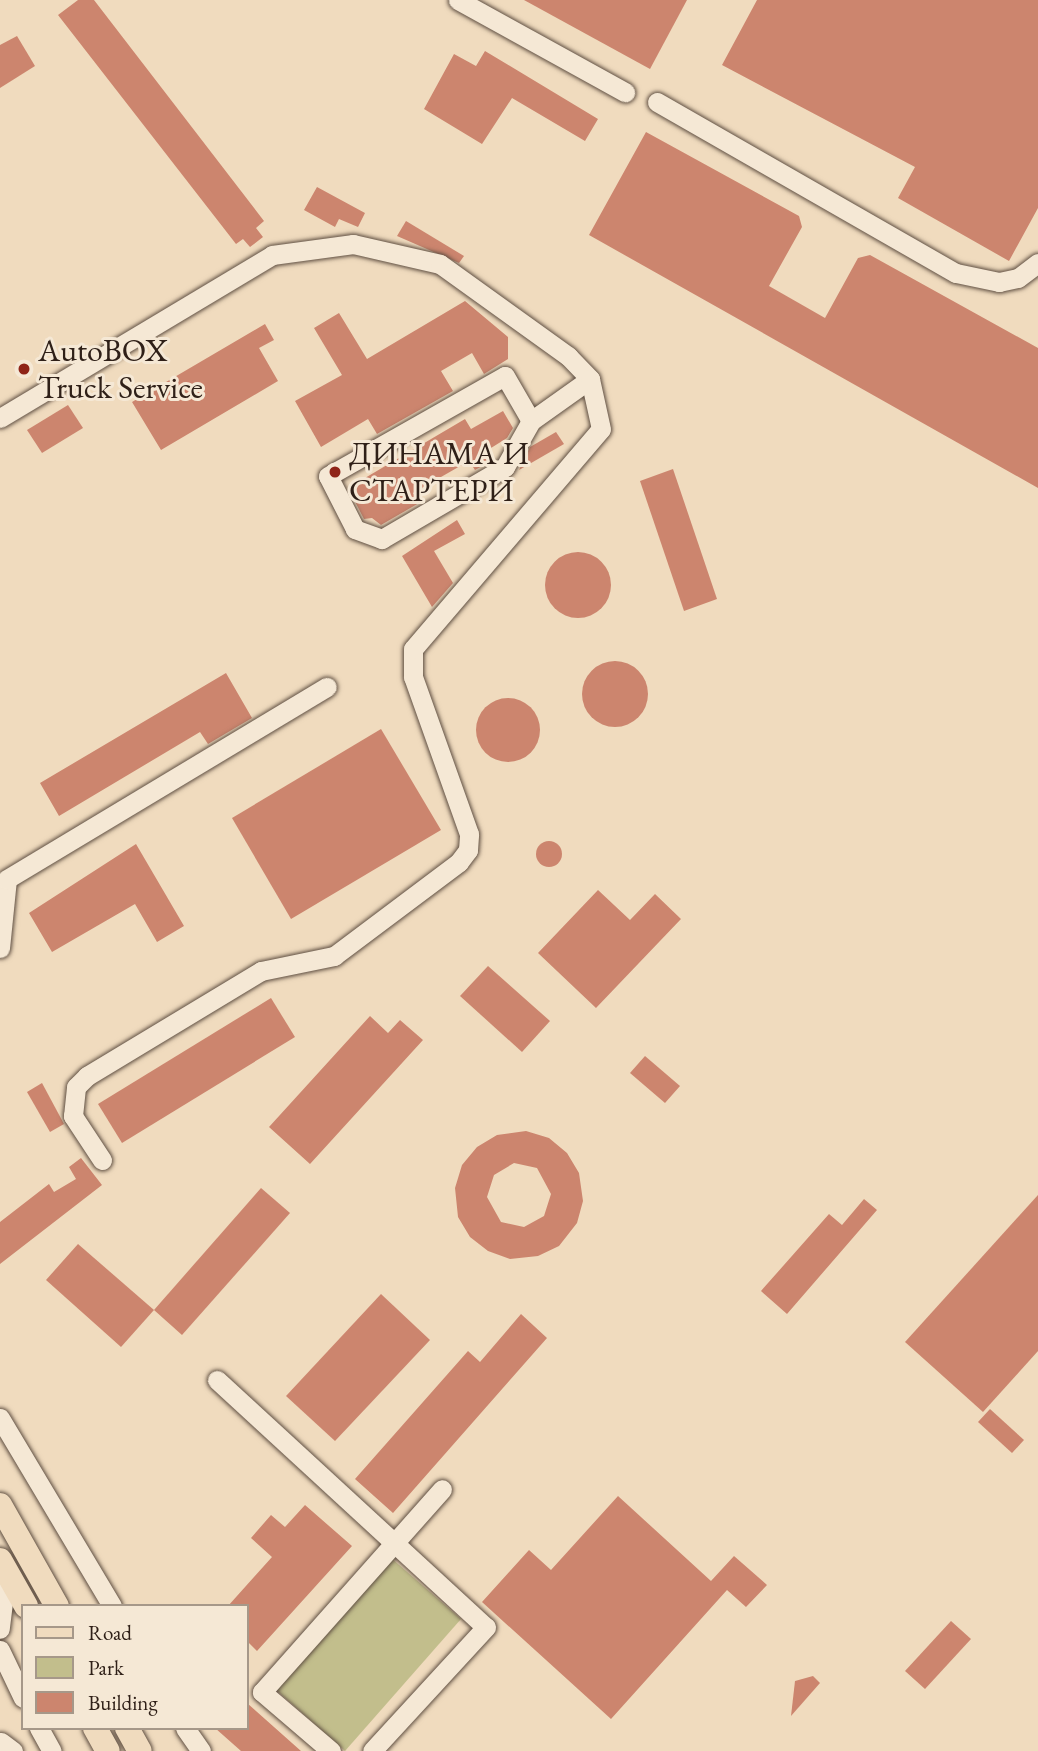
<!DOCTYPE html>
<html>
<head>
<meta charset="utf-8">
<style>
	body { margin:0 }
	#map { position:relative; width:1038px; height:1751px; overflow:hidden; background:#f0dbbe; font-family:"EB Garamond",serif }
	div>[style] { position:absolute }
	.green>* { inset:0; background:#c2be8c }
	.building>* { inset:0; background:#cc856e }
	.round { border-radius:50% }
	.roads { filter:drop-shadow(0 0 2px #5f4f42) drop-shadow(0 0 2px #5f4f42) }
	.minor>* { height:19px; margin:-9.5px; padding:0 9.5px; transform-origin:9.5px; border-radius:9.5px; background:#f5e8d5 }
	.major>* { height:24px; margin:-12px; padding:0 12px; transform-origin:12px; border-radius:12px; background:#f0dbbe }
	.dots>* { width:19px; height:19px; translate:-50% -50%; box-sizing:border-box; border:4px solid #f5e8d5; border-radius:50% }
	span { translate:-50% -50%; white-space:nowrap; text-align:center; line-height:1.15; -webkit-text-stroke:6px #f5e8d5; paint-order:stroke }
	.poi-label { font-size:32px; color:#2f2018 }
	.left { translate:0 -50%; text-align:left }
	.legend { position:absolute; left:21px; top:1604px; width:228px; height:126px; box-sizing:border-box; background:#f5e8d5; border:2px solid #a69889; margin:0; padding:9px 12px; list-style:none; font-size:21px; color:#2f2018 }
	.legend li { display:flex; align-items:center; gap:14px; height:35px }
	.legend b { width:35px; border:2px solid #a69889 }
</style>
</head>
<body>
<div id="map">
	<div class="green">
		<div style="clip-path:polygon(390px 1557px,461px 1619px,345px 1751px,274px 1688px)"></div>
	</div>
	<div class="building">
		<div style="clip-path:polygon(78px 0,94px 0,264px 221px,256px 228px,263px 237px,250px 247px,243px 239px,236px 244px,58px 15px)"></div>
		<div style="clip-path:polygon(524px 0,687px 0,650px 69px)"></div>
		<div style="clip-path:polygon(757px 0,1038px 0,1038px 208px,1009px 261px,898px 198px,915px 167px,722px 65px)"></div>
		<div style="clip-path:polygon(17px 36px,35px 66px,0 88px,0 45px)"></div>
		<div style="clip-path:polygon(485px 51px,598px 119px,585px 141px,512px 98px,482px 144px,424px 109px,454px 54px,476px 66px)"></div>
		<div style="clip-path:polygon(646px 132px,799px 216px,802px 227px,769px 286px,825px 318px,858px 258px,870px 255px,1038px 348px,1038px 488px,589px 235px)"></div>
		<div style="clip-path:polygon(317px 187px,365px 213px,358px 227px,339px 219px,335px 227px,304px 210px)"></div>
		<div style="clip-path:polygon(406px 221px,464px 256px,459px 263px,397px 236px)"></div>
		<div style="clip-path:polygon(465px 301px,508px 337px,508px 359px,484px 374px,472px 353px,441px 371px,453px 391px,377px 434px,368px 419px,321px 447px,295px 401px,342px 375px,314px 328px,339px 313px,367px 359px)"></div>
		<div style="clip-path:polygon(265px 324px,274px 340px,259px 348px,278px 381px,161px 450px,132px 402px)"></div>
		<div style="clip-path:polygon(68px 405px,83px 428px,42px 453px,27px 430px)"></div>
		<div style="clip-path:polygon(503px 411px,513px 428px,507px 438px,483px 453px,488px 463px,475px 470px,469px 461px,413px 493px,419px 503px,381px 525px,372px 518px,364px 519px,348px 488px,465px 419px,471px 429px)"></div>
		<div style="clip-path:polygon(556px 432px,564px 444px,519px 470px,530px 447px)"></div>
		<div style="clip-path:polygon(673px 469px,717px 599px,684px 611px,640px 481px)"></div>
		<div style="clip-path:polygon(457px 520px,465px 534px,434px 551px,453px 583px,432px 607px,402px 556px)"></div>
		<div class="round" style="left:545px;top:552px;width:66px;height:66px"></div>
		<div class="round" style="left:582px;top:661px;width:66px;height:66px"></div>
		<div style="clip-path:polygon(226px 673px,252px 718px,208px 744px,200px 732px,59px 816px,40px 783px)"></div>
		<div class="round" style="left:476px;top:698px;width:64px;height:64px"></div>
		<div style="clip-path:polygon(381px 729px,441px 830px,291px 919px,232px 818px)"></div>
		<div class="round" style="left:536px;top:841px;width:26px;height:26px"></div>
		<div style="clip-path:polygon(136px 844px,184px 926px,157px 942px,135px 904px,52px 952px,29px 913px)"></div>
		<div style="clip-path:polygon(598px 890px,630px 920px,655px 894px,681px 919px,596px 1008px,538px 953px)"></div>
		<div style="clip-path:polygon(488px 966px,550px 1021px,522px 1052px,460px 996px)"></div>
		<div style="clip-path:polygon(271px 998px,295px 1037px,122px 1143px,98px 1104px)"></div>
		<div style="clip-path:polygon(370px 1016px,388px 1033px,400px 1020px,423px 1040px,310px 1164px,269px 1127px)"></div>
		<div style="clip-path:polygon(645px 1056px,680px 1086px,665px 1103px,630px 1073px)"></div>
		<div style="clip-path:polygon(42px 1083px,64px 1124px,50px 1132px,27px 1092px)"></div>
		<div style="clip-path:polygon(evenodd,526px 1131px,549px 1138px,567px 1153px,579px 1173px,583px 1201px,577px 1223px,559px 1246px,538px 1256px,510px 1259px,488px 1251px,470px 1237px,458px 1217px,455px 1188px,462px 1165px,477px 1147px,497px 1135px,526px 1131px,514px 1163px,537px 1168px,551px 1194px,544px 1216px,524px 1227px,501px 1222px,487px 1197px,494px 1175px,514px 1163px)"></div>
		<div style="clip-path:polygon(81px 1158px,102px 1185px,0 1264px,0 1222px,49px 1184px,54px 1192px,76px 1179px,69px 1167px)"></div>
		<div style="clip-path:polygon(261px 1188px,290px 1213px,182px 1335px,154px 1310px)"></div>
		<div style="clip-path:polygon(1038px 1195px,1038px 1351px,983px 1412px,905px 1342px)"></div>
		<div style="clip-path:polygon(864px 1199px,877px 1210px,787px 1314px,761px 1291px,829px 1214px,842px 1225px)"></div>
		<div style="clip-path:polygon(78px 1244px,154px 1310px,121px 1347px,46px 1280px)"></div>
		<div style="clip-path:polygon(381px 1294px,430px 1340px,335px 1441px,286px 1396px)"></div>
		<div style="clip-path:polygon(521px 1314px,547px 1338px,393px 1513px,355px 1479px,468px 1351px,480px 1362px)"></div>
		<div style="clip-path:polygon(990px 1409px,1024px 1440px,1012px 1453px,978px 1422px)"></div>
		<div style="clip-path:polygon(618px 1496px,711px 1581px,734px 1556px,767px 1585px,746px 1607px,727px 1590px,611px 1719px,482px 1602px,529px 1550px,551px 1570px)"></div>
		<div style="clip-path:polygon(305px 1505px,352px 1546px,257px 1651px,247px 1641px,247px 1606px,228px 1606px,272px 1557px,251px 1538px,271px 1515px,285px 1527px)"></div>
		<div style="clip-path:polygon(951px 1621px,971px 1639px,925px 1689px,905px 1671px)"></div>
		<div style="clip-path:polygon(813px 1676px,820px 1683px,791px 1716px,795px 1681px)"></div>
		<div style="clip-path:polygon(247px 1703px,301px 1751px,241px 1751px,215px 1728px,247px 1728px)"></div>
	</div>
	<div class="roads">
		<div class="minor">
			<div style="left:458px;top:0;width:191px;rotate:28.9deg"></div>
			<div style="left:657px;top:102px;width:344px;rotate:29.8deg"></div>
			<div style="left:956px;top:273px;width:44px;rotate:11.8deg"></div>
			<div style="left:999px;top:282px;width:19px;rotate:-12deg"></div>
			<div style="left:1018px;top:278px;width:25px;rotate:-37deg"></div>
			<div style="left:0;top:418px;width:317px;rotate:-30.9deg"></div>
			<div style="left:272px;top:255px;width:82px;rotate:-7.7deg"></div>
			<div style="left:353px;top:244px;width:89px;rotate:12.9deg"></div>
			<div style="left:440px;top:264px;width:158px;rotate:35.7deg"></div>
			<div style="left:568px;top:356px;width:32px;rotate:46deg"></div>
			<div style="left:590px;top:379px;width:72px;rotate:144.6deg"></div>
			<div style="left:531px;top:421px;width:53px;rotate:119.5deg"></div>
			<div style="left:505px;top:467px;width:143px;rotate:149.7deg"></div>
			<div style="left:382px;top:539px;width:29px;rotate:-160deg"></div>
			<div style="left:355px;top:529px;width:59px;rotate:-117deg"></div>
			<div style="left:328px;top:476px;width:203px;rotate:-29.5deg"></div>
			<div style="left:505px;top:376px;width:52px;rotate:60deg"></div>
			<div style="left:0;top:948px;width:69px;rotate:-84.2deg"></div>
			<div style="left:7px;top:879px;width:373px;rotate:-31deg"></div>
			<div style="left:102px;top:1160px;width:53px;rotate:-123.4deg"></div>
			<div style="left:73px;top:1116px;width:29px;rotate:-84deg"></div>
			<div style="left:76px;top:1087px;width:16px;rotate:-45deg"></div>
			<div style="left:87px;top:1076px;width:203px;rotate:-31.1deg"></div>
			<div style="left:261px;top:971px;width:75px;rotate:-11.6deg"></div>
			<div style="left:334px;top:956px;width:156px;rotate:-36.9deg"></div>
			<div style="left:459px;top:862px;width:15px;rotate:-53deg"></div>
			<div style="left:468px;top:850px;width:16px;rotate:-86deg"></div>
			<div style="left:469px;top:834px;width:167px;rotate:-109.6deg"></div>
			<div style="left:413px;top:677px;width:28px;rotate:-90deg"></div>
			<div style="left:413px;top:649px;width:289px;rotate:-49.5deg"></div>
			<div style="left:601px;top:429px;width:51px;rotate:-102.4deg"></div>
			<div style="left:217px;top:1380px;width:365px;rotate:42.6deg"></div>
			<div style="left:486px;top:1627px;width:168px;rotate:132.6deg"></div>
			<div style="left:0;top:1418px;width:219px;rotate:59.2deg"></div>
			<div style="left:0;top:1583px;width:12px;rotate:70deg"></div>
			<div style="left:4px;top:1594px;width:35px;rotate:97deg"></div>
			<div style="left:0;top:1650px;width:53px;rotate:64.4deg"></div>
			<div style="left:39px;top:1728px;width:26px;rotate:61deg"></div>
			<div style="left:185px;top:1728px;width:28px;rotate:55deg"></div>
			<div style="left:1px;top:1742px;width:15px;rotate:37deg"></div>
			<div style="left:331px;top:1751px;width:91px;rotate:-139.5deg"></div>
			<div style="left:262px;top:1692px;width:271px;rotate:-48.4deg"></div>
		</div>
		<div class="major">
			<div style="left:0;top:1505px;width:116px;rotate:60.6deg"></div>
			<div style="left:0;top:1560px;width:53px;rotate:60.5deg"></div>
			<div style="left:95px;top:1728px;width:26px;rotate:61deg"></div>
			<div style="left:127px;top:1728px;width:26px;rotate:61deg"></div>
		</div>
	</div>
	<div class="dots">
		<div style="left:24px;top:369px;background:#8f2418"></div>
		<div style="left:335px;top:472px;background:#8f2418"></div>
	</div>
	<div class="poi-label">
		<span class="left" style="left:38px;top:369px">AutoBOX<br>Truck Service</span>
		<span class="left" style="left:349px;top:472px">ДИНАМА И<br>СТАРТЕРИ</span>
	</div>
	<ul class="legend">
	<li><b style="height:9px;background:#f0dbbe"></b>Road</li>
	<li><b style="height:19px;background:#c2be8c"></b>Park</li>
	<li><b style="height:19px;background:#cc856e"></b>Building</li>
	</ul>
</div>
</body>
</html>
